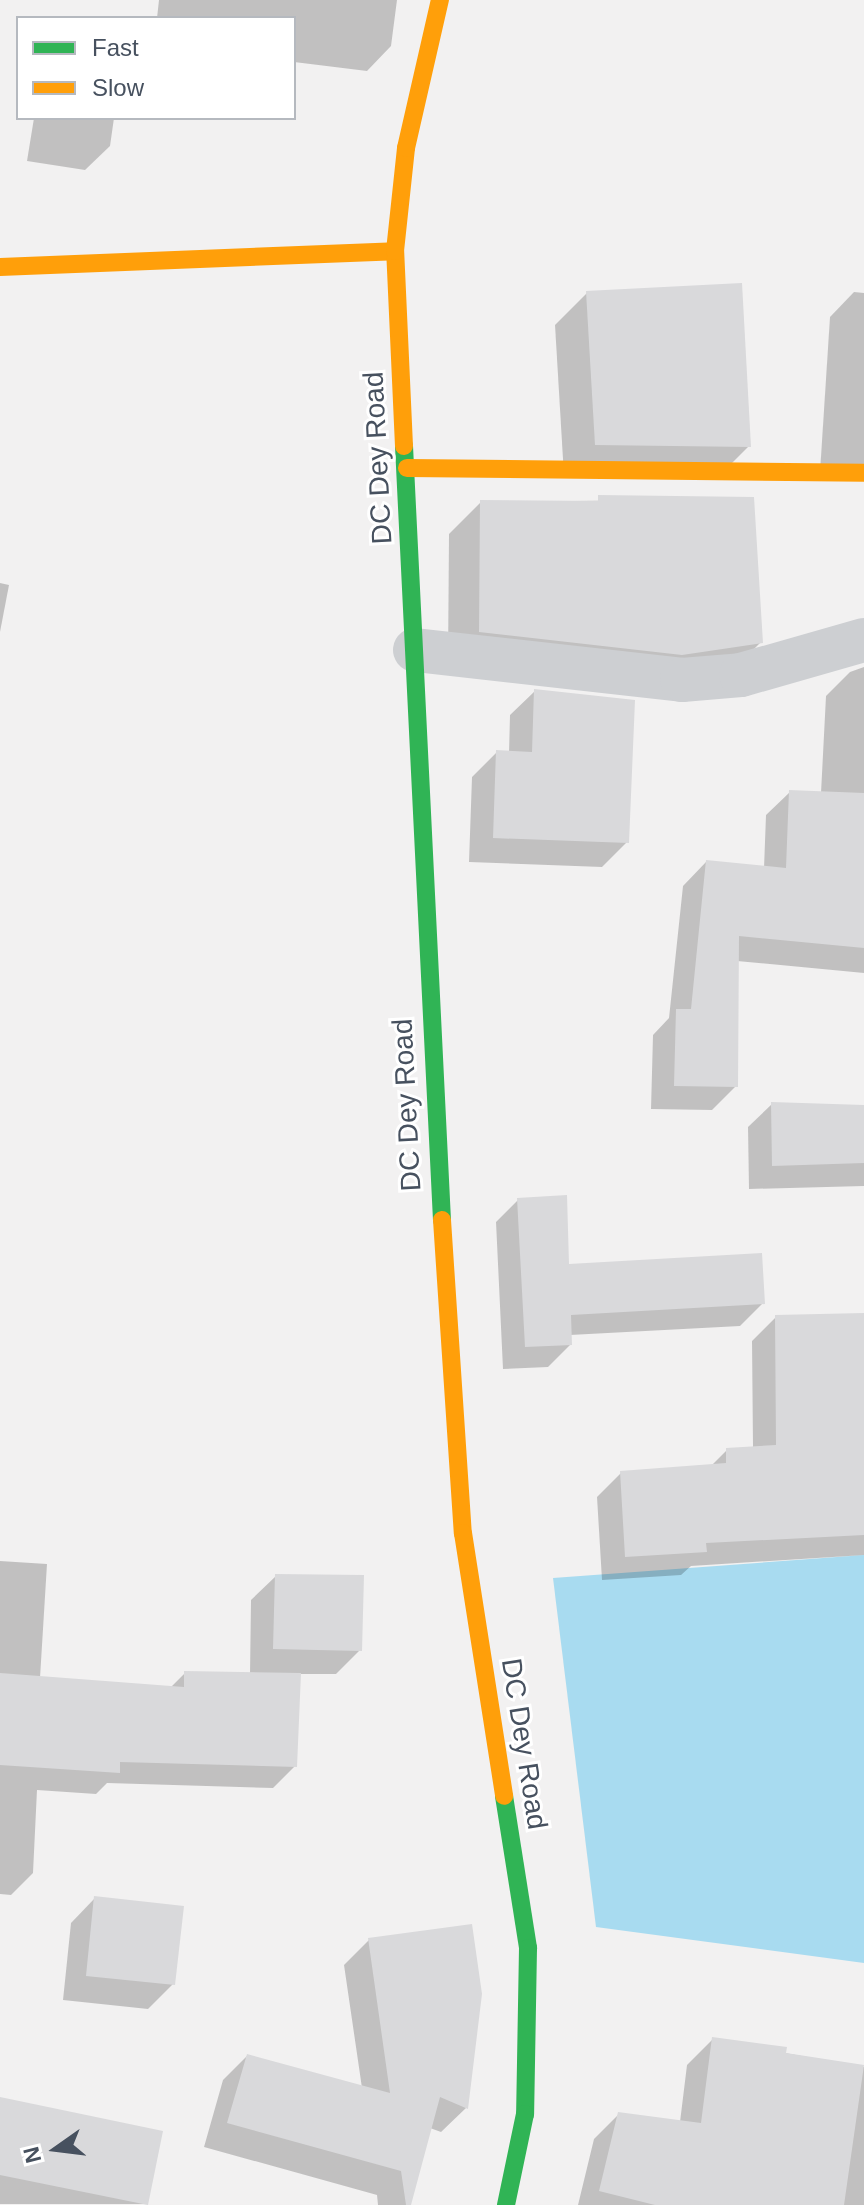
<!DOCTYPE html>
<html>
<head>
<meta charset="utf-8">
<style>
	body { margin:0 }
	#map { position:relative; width:864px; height:2205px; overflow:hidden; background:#f2f1f1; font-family:Arial,sans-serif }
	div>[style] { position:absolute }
	.water>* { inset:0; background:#a8dbf0 }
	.shadow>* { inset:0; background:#0003 }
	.building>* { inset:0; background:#d9d9db }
	.street>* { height:44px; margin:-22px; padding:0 22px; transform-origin:22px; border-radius:22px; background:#cdcfd2 }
	.fast>* { height:18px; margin:-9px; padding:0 9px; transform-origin:9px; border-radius:9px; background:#30b455 }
	.slow>* { height:18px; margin:-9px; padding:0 9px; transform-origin:9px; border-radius:9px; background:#ff9f0a }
	span { translate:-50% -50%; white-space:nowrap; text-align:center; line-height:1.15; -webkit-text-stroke:6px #fff; paint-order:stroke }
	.street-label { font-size:28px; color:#47515f }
	.legend { position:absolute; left:16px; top:16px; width:280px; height:104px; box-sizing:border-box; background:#fff; border:2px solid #b5b9bf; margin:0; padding:10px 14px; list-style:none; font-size:24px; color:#47515f }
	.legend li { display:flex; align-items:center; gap:16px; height:40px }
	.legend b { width:40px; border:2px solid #b5b9bf }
	.north { position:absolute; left:16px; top:2109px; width:80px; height:80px; -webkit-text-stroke:6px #fff; paint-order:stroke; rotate:256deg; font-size:22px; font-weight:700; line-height:32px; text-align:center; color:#47515f }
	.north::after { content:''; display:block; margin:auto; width:28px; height:36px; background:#47515f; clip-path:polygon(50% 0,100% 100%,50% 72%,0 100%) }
</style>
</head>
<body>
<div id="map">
	<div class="water">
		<div style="clip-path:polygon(864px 1555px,864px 1963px,596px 1927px,553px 1578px)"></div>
	</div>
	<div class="shadow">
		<div style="clip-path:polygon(159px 0,397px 0,391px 46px,367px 71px,294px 62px,294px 18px,157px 18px)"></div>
		<div style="clip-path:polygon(34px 118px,114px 118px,110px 146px,85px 170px,27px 161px)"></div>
		<div style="clip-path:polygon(854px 292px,864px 293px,864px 475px,820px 472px,830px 317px)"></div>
		<div style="clip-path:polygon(587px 293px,749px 446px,717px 478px,564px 476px,555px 325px)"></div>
		<div style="clip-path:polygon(752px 499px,761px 642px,729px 674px,448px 663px,449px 534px,481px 502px)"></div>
		<div style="clip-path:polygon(0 583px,9px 585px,0 632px)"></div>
		<div style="clip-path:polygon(864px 667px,864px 973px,737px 961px,736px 1086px,712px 1110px,651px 1109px,653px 1035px,669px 1018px,683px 886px,706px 862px,764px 868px,766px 815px,790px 792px,821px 793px,826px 696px,850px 672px)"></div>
		<div style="clip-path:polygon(535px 691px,627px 842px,602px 867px,469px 862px,472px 777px,497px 752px,509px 753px,510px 715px)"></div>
		<div style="clip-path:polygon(772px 1104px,864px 1107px,864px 1186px,749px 1189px,748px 1127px)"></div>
		<div style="clip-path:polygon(518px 1200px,567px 1266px,763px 1303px,740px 1326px,570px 1335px,570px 1345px,548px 1367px,503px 1369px,496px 1222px)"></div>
		<div style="clip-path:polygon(864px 1314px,864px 1555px,691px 1566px,681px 1575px,602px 1580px,597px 1497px,621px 1473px,710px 1467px,727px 1450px,753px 1448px,752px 1341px,776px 1317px)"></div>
		<div style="clip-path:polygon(0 1561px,47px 1564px,40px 1678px,170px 1688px,185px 1673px,250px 1674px,251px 1600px,276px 1576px,360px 1650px,336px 1674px,299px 1674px,295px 1766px,273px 1788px,107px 1783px,96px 1794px,37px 1790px,33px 1873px,11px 1895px,0 1894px)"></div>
		<div style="clip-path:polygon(95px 1898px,173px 1984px,148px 2009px,63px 2000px,71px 1923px)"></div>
		<div style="clip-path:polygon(369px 1940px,466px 2108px,441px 2132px,430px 2128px,409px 2205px,378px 2205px,377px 2195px,204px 2147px,223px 2080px,247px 2056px,362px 2088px,344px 1965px)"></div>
		<div style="clip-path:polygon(712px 2040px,864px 2067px,864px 2205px,578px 2205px,594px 2139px,619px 2114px,680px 2122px,687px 2065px)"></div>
		<div style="clip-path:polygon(0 2098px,146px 2204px,0 2204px)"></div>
	</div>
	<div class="building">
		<div style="clip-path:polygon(742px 283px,751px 447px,595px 445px,586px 291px)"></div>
		<div style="clip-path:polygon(598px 495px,754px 497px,763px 643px,682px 655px,479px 632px,480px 500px,598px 501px)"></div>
		<div style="clip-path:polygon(534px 689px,635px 700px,629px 843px,493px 838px,496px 750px,532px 752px)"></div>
		<div style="clip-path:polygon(789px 790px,864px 793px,864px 948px,739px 936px,738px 1087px,674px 1086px,676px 1009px,691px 1009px,706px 860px,786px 868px)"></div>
		<div style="clip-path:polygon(771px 1102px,864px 1105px,864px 1163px,772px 1166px)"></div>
		<div style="clip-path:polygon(567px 1195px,569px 1264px,762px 1253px,765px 1304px,571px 1315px,572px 1345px,525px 1347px,517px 1198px)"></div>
		<div style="clip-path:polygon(864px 1313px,864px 1535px,706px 1543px,707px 1552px,625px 1557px,620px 1471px,726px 1463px,726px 1448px,776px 1445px,775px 1315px)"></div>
		<div style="clip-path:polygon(275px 1574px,364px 1575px,362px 1651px,273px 1649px)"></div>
		<div style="clip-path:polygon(184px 1671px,301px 1673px,297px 1767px,120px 1762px,120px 1773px,0 1765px,0 1673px,184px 1687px)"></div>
		<div style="clip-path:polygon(94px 1896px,184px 1906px,175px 1985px,86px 1976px)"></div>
		<div style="clip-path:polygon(472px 1924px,482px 1994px,468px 2109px,440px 2097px,411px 2205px,406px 2205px,401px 2171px,227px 2123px,247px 2054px,390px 2093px,368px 1938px)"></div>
		<div style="clip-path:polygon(712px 2037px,787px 2047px,786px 2053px,864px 2065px,844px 2205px,655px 2205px,599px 2191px,618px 2112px,701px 2123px)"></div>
		<div style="clip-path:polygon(0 2097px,163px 2131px,148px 2205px,0 2175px)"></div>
	</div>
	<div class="street">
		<div style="left:415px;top:650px;width:269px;rotate:6.4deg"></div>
		<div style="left:682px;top:680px;width:59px;rotate:-4.8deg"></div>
		<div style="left:741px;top:675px;width:128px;rotate:-15.9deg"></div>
	</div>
	<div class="fast">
		<div style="left:404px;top:446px;width:775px;rotate:87.19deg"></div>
		<div style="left:504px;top:1796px;width:154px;rotate:81deg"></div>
		<div style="left:528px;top:1948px;width:166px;rotate:91deg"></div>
		<div style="left:525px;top:2114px;width:93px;rotate:101.8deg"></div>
	</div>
	<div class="slow">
		<div style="left:0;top:267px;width:395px;rotate:-2.3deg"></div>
		<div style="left:404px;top:446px;width:195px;rotate:-92.6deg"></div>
		<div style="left:395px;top:251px;width:104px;rotate:-83.9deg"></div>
		<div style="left:406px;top:148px;width:152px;rotate:-77.1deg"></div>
		<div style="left:407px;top:468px;width:457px;rotate:0.6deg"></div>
		<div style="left:442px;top:1220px;width:314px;rotate:86.2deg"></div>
		<div style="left:463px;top:1533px;width:266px;rotate:81.1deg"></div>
	</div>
	<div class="street-label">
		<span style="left:378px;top:458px;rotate:-93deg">DC Dey Road</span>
		<span style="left:407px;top:1105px;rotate:-93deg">DC Dey Road</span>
		<span style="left:524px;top:1744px;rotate:81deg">DC Dey Road</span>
	</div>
	<ul class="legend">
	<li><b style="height:10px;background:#30b455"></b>Fast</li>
	<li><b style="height:10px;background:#ff9f0a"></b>Slow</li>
	</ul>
	<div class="north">N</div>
</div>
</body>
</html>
